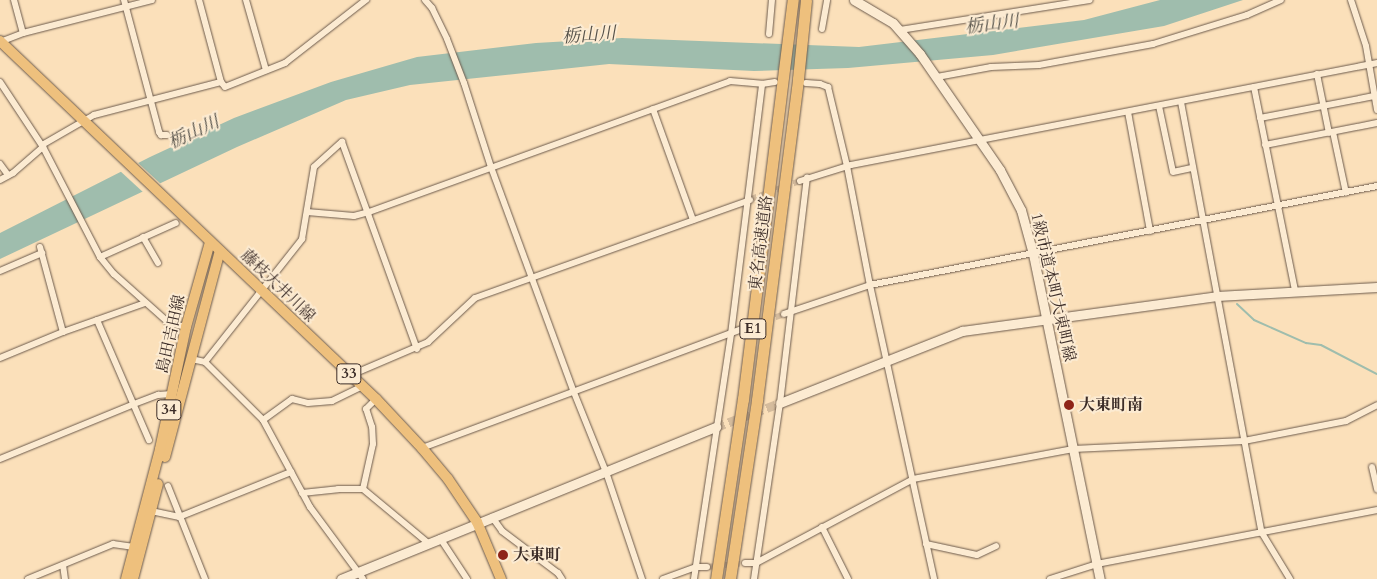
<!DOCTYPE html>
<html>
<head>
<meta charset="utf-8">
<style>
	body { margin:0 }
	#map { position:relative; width:1377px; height:579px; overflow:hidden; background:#fbe0ba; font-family:Cardo,"Noto Serif JP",serif }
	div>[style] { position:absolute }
	.water>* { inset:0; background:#9fbdad }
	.pier>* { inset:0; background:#fbe0ba }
	.stream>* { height:2px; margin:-1px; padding:0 1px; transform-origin:1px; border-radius:1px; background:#9fbdad }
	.street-tunnel>* { height:6px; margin-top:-3px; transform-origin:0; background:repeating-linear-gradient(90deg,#d5bc9d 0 6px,transparent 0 9px) }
	.secondary-tunnel>* { height:9px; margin-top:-4.5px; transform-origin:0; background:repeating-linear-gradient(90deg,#d5bc9d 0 9px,transparent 0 13.5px) }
	.roads { filter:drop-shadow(0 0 1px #6c5a4c) drop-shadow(0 0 1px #6c5a4c) }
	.street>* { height:6px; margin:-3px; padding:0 3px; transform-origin:3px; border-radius:3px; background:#fcebd2 }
	.secondary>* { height:9px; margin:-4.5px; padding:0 4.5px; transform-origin:4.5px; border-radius:4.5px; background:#fcebd2 }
	.primary>* { height:10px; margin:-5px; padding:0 5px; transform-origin:5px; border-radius:5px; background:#eec07d }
	.highway>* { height:11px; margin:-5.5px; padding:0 5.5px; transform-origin:5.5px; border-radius:5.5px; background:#eec07d }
	.dots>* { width:14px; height:14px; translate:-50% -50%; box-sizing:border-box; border:2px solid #fcebd2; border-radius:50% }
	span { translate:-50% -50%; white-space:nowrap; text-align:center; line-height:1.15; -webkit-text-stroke:4px #fcebd2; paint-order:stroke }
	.shield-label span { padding:1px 4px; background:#fcebd2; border:1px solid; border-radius:4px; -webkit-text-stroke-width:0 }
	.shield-label { font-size:15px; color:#3c2d28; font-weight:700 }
	.street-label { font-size:16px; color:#3c2d28 }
	.poi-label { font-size:16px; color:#3c2d28; font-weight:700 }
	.left { translate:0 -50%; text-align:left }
	.water-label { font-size:18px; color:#555149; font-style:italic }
</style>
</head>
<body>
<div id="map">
	<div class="water">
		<div style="clip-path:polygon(1160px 0,1243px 0,1164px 26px,993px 55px,848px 68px,754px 71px,609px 64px,410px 85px,346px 100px,237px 147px,0 259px,0 233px,150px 157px,234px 118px,331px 82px,417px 57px,536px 43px,622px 38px,859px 47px,1084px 20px)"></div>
	</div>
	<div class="pier">
		<div style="clip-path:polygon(136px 161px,162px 185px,144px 193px,119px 170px)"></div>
	</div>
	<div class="stream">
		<div style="left:1237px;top:304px;width:23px;rotate:43deg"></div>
		<div style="left:1254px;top:320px;width:57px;rotate:23.9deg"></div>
		<div style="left:1306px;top:343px;width:15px;rotate:8deg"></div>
		<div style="left:1321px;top:345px;width:63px;rotate:27.4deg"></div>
	</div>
	<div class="street-tunnel">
		<div style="left:751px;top:199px;width:52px;rotate:-20.2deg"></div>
		<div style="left:750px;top:326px;width:36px;rotate:-19deg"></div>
		<div style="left:707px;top:567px;width:38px;rotate:-6deg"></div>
	</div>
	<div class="secondary-tunnel">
		<div style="left:716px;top:427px;width:68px;rotate:-20.6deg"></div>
	</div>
	<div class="roads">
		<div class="street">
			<div style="left:14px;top:0;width:34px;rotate:75deg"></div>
			<div style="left:124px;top:0;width:137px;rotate:75.1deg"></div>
			<div style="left:159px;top:132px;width:4px;rotate:56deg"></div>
			<div style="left:161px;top:135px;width:6px"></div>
			<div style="left:246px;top:0;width:73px;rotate:74.1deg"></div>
			<div style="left:425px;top:0;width:11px;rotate:49deg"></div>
			<div style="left:432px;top:8px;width:34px;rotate:64deg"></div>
			<div style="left:447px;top:39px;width:47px;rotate:68.9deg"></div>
			<div style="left:464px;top:83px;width:88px;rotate:72.2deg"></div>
			<div style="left:491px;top:167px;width:238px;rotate:69.8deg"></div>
			<div style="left:573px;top:390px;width:88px;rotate:68.1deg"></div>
			<div style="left:606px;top:472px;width:113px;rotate:71.4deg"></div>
			<div style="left:1351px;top:0;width:48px;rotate:71.9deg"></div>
			<div style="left:1366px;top:46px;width:65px;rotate:80.2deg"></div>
			<div style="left:822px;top:29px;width:29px;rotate:-80deg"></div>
			<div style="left:900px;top:30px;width:192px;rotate:-9deg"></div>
			<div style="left:769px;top:34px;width:34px;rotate:-85deg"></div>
			<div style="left:0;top:42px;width:25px;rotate:-21deg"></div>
			<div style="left:23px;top:33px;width:133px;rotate:-14.3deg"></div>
			<div style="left:1317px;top:74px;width:60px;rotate:78.5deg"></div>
			<div style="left:937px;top:77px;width:55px;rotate:-10.5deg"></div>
			<div style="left:991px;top:67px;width:48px;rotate:-2.4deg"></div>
			<div style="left:1039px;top:65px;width:116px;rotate:-10.4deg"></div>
			<div style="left:1153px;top:44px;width:98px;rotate:-17.1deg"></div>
			<div style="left:1247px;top:15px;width:37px;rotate:-24deg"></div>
			<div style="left:0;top:82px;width:78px;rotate:56.5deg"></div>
			<div style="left:43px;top:147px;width:124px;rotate:62.6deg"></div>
			<div style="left:100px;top:257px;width:22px;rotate:51deg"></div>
			<div style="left:114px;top:274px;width:74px;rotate:41.7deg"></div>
			<div style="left:169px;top:323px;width:17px;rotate:13deg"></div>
			<div style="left:221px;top:82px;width:6px;rotate:51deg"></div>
			<div style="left:225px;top:87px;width:65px;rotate:-21.8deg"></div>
			<div style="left:285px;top:63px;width:103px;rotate:-37.9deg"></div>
			<div style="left:806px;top:83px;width:14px;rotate:4deg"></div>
			<div style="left:820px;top:84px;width:9px;rotate:21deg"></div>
			<div style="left:828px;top:87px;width:81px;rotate:76.5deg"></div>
			<div style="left:847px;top:166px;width:121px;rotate:79.1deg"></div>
			<div style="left:870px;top:285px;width:301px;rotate:77.7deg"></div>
			<div style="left:1254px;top:87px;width:208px;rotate:78.6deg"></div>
			<div style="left:1181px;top:102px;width:439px;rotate:79.4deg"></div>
			<div style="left:1262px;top:533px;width:54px;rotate:58.7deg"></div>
			<div style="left:1159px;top:106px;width:67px;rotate:78deg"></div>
			<div style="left:1173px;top:172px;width:19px;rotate:-12deg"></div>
			<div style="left:653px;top:109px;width:118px;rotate:70.2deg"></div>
			<div style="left:1128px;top:112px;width:121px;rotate:79.5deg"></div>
			<div style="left:1260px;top:118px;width:116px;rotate:-10.9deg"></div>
			<div style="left:1333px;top:132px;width:62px;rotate:78deg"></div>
			<div style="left:42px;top:145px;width:60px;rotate:-30deg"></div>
			<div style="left:94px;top:115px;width:131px;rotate:-14.6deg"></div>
			<div style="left:221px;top:82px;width:85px;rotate:-105deg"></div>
			<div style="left:1265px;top:145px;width:114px;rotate:-11.1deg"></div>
			<div style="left:0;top:164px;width:14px;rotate:54deg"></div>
			<div style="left:0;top:180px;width:15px;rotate:-28deg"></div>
			<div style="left:13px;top:173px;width:40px;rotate:-41deg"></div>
			<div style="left:800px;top:181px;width:53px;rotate:-17.4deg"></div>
			<div style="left:851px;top:165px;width:536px;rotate:-10.97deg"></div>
			<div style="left:307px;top:212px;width:47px;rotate:4.9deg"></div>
			<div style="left:354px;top:216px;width:16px;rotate:-15deg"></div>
			<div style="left:369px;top:212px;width:384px;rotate:-19.9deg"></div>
			<div style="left:730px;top:81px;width:32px;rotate:5deg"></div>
			<div style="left:762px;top:84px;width:13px;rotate:-9deg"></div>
			<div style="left:143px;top:237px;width:30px;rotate:60deg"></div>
			<div style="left:40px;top:247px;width:88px;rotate:74.9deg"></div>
			<div style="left:100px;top:257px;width:83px;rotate:-24.1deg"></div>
			<div style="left:0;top:271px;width:46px;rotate:-23.2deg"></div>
			<div style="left:784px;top:314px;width:91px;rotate:-18.6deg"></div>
			<div style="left:870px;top:285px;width:517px;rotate:-11.05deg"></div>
			<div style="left:97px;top:320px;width:131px;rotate:66.6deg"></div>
			<div style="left:0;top:358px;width:68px;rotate:-22.4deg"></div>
			<div style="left:63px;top:332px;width:87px;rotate:-19.5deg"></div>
			<div style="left:191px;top:359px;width:14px;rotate:12deg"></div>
			<div style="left:205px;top:362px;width:82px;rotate:45deg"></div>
			<div style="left:263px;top:420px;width:99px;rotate:61.6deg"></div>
			<div style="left:310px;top:507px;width:89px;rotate:53.6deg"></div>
			<div style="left:205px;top:362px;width:157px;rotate:-51.7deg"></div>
			<div style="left:302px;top:239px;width:73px;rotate:-80.5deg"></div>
			<div style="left:314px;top:167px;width:38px;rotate:-42deg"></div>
			<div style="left:342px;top:142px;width:220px;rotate:70.1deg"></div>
			<div style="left:351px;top:375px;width:84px;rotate:-23.2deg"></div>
			<div style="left:428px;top:342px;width:64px;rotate:-43.1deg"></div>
			<div style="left:475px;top:298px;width:292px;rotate:-19.6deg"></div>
			<div style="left:263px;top:420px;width:36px;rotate:-36deg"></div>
			<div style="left:292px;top:399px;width:16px;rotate:14deg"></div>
			<div style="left:308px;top:403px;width:24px;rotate:-5deg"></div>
			<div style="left:332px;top:401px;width:34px;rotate:-26deg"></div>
			<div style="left:422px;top:448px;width:341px;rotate:-20.4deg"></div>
			<div style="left:0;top:459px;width:145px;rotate:-22.3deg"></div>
			<div style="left:134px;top:404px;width:26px;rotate:-21deg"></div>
			<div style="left:158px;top:395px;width:14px;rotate:-4deg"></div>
			<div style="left:1372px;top:467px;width:23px;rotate:77deg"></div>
			<div style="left:168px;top:486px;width:100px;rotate:68.3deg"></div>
			<div style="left:363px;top:489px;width:46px;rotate:-77.5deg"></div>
			<div style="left:373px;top:444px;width:17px;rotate:-93deg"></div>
			<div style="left:372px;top:427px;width:19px;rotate:-108deg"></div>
			<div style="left:366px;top:409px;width:14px;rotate:-45deg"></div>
			<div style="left:302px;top:493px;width:36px;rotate:-6deg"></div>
			<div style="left:338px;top:489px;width:25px"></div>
			<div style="left:363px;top:489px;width:85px;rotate:39.7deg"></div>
			<div style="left:151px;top:511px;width:29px;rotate:12deg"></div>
			<div style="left:179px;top:517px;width:121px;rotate:-21.9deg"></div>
			<div style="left:492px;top:517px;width:17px;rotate:54deg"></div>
			<div style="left:502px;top:531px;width:70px;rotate:36.9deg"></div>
			<div style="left:558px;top:573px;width:7px;rotate:56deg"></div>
			<div style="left:822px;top:527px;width:58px;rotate:63.4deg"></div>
			<div style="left:440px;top:538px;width:49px;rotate:56.6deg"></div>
			<div style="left:926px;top:544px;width:52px;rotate:12.2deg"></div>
			<div style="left:977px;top:555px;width:21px;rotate:-25deg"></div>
			<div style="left:745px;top:563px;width:11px"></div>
			<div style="left:756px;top:563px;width:178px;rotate:-28.1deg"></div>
			<div style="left:913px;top:479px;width:163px;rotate:-10.6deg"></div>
			<div style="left:1073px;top:449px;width:171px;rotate:-2.7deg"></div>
			<div style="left:1244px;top:441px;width:104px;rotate:-11.1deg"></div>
			<div style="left:1346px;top:421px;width:35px;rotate:-27deg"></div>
			<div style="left:63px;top:565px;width:14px;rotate:82deg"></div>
			<div style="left:28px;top:579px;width:92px;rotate:-22.4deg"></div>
			<div style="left:113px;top:544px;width:21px;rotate:8deg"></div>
			<div style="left:663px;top:579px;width:35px;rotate:-20deg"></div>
			<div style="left:696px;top:567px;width:11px"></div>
			<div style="left:694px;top:579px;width:248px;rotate:-81.4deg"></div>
			<div style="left:731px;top:334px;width:252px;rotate:-82.9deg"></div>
			<div style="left:754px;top:579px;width:178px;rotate:-81.6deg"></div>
			<div style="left:780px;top:403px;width:227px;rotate:-83.2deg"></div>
			<div style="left:1050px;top:579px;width:49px;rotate:-17.7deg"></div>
			<div style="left:1097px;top:564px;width:285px;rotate:-10.9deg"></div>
		</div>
		<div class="secondary">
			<div style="left:854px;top:0;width:45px;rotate:30.5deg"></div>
			<div style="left:893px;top:23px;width:41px;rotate:48.9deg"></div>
			<div style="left:920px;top:54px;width:141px;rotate:55.4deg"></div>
			<div style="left:1000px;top:170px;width:45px;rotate:62.3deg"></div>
			<div style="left:1021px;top:210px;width:46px;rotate:74.7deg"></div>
			<div style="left:1033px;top:254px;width:332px;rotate:78.4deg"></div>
			<div style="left:780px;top:403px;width:196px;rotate:-21.6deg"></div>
			<div style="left:962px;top:331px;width:257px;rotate:-7.8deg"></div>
			<div style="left:1217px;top:296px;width:160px;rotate:-3.2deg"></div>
			<div style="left:341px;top:579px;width:405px;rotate:-22.1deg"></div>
		</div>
		<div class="primary">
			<div style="left:0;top:41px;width:519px;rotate:43.6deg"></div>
			<div style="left:376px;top:399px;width:67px;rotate:46.8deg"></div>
			<div style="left:422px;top:448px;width:40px;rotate:50deg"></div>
			<div style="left:448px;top:479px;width:52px;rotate:56deg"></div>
			<div style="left:477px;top:522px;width:62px;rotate:67.2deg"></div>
			<div style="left:165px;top:457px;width:213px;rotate:-75.1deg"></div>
			<div style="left:126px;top:579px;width:134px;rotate:-75.3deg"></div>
			<div style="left:160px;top:449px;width:125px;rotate:-78deg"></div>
			<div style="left:186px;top:327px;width:88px;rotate:-74.2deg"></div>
			<div style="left:133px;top:579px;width:98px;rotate:-75.3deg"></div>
		</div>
		<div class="highway">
			<div style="left:716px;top:579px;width:182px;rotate:-81.5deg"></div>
			<div style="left:743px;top:399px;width:402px;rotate:-82.9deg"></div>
			<div style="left:730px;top:579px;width:181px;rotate:-81.4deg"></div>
			<div style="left:757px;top:400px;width:324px;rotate:-82.7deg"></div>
			<div style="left:798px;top:79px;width:79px;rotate:-84.2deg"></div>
		</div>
	</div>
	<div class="dots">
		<div style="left:1069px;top:405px;background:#8f2418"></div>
		<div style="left:503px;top:555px;background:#8f2418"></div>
	</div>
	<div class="shield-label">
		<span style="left:753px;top:329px">E1</span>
		<span style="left:349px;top:374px">33</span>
		<span style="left:169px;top:410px">34</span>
	</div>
	<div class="street-label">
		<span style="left:761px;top:243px;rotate:-83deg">東名高速道路</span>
		<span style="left:278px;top:286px;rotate:44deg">藤枝大井川線</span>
		<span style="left:1053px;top:287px;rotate:77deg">1級市道本町大東町線</span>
		<span style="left:171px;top:334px;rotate:-77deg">島田吉田線</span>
	</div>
	<div class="poi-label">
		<span class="left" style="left:1079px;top:405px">大東町南</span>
		<span class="left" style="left:513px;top:555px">大東町</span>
	</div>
	<div class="water-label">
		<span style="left:992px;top:25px;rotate:-7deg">栃山川</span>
		<span style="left:589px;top:36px;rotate:-4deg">栃山川</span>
		<span style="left:194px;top:133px;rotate:-25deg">栃山川</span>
	</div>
</div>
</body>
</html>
